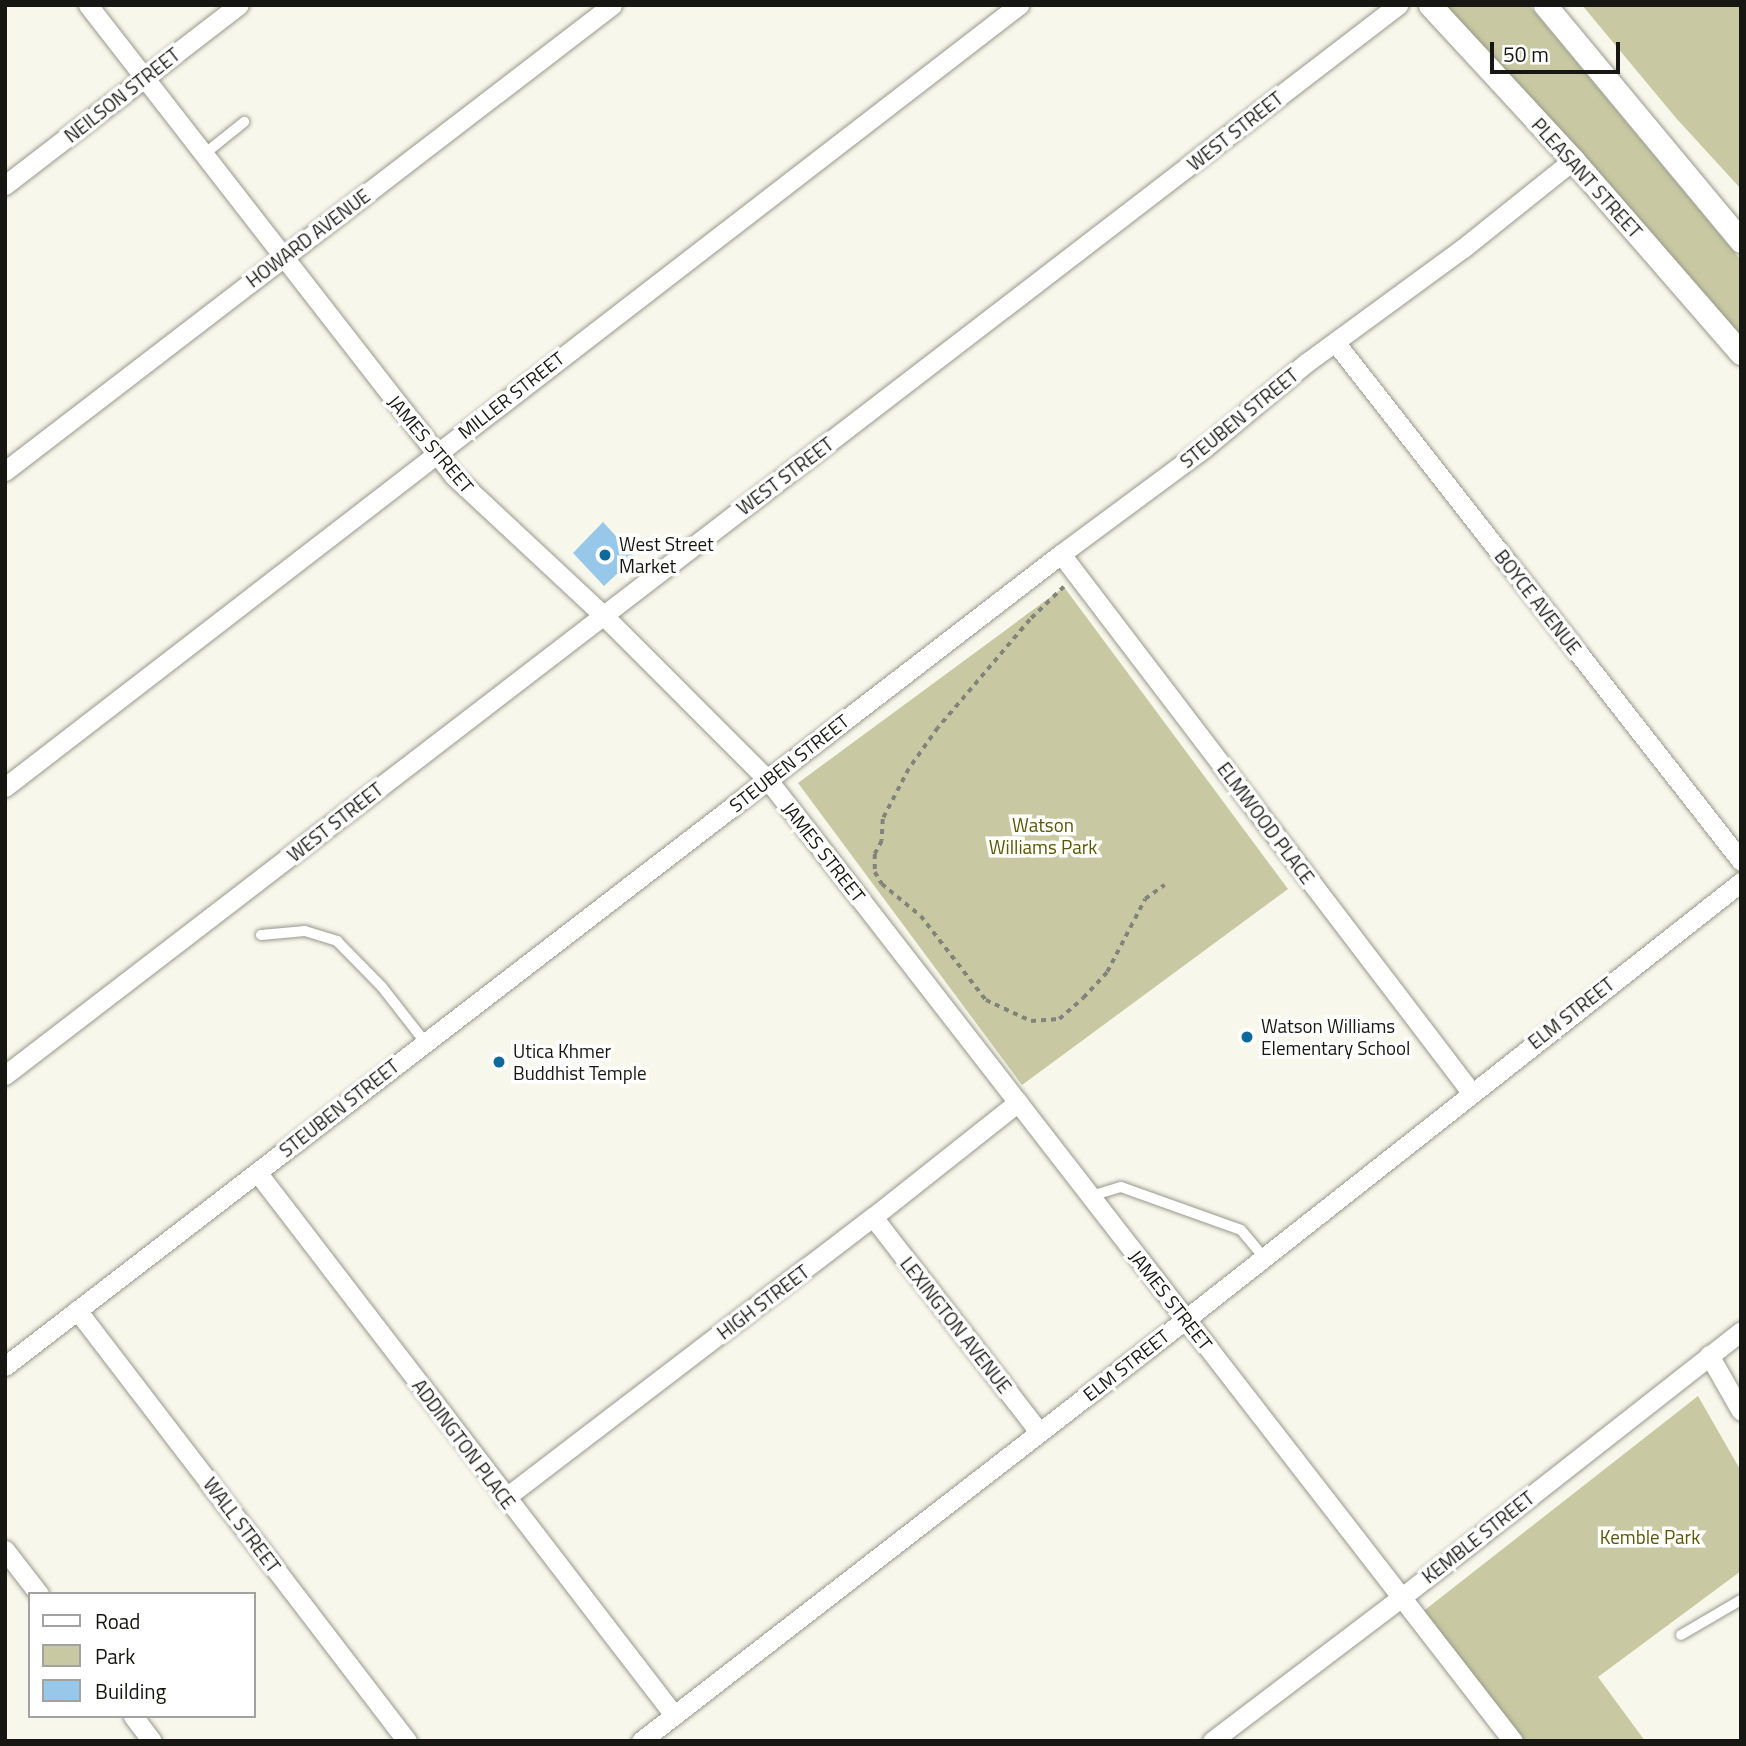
<!DOCTYPE html>
<html>
<head>
<meta charset="utf-8">
<style>
	body { margin:0 }
	#map { position:relative; width:1746px; height:1746px; overflow:hidden; background:#f7f8eb; font-family:"Titillium Web",sans-serif }
	div>[style] { position:absolute }
	.green>* { inset:0; background:#c8c9a2 }
	.building>* { inset:0; background:#98c8e9 }
	.path>* { height:3.5px; margin-top:-1.75px; transform-origin:0; background:repeating-linear-gradient(90deg,#82837b 0 5px,transparent 0 10px) }
	.roads { filter:drop-shadow(0 0 2px #98988c) drop-shadow(0 0 2px #98988c) }
	.service>* { height:10px; margin:-5px; padding:0 5px; transform-origin:5px; border-radius:5px; background:#fff }
	.minor>* { height:19px; margin:-9.5px; padding:0 9.5px; transform-origin:9.5px; border-radius:9.5px; background:#fff }
	.tertiary>* { height:23px; margin:-11.5px; padding:0 11.5px; transform-origin:11.5px; border-radius:11.5px; background:#fff }
	.dots>* { width:19px; height:19px; translate:-50% -50%; box-sizing:border-box; border:4px solid #fff; border-radius:50% }
	span { translate:-50% -50%; white-space:nowrap; text-align:center; line-height:1.15; -webkit-text-stroke:7px #fff; paint-order:stroke }
	.street-label { font-size:19px; color:#161712 }
	.poi-label { font-size:19px; color:#161712 }
	.left { translate:0 -50%; text-align:left }
	.park-label { font-size:19px; color:#595800 }
	.frame { position:absolute; inset:0; border:7px solid #161712; pointer-events:none }
	.legend { position:absolute; left:28px; top:1592px; width:228px; height:126px; box-sizing:border-box; background:#fff; border:2px solid #a2a2a0; margin:0; padding:9px 12px; list-style:none; font-size:21px; color:#161712 }
	.legend li { display:flex; align-items:center; gap:14px; height:35px }
	.legend b { width:35px; border:2px solid #a2a2a0 }
	.scale { position:absolute; left:1490px; top:42px; width:130px; height:32px; box-sizing:border-box; border:4px solid #161712; border-top:0; padding-left:9px; font-size:21px; line-height:24px; white-space:nowrap; color:#161712; -webkit-text-stroke:5px #fff; paint-order:stroke }
</style>
</head>
<body>
<div id="map">
	<div class="green">
		<div style="clip-path:polygon(1442px 5px,1529px 5px,1741px 260px,1741px 342px)"></div>
		<div style="clip-path:polygon(1582px 5px,1741px 5px,1741px 189px,1676px 118px)"></div>
		<div style="clip-path:polygon(1064px 587px,1288px 889px,1022px 1085px,798px 783px)"></div>
		<div style="clip-path:polygon(1698px 1396px,1741px 1471px,1741px 1571px,1598px 1677px,1645px 1741px,1523px 1741px,1421px 1613px)"></div>
	</div>
	<div class="building">
		<div style="clip-path:polygon(603px 522px,635px 557px,604px 586px,573px 553px)"></div>
	</div>
	<div class="path">
		<div style="left:1064px;top:587px;width:47px;rotate:135.9deg"></div>
		<div style="left:1030px;top:620px;width:142px;rotate:130.4deg"></div>
		<div style="left:938px;top:728px;width:50px;rotate:125.3deg"></div>
		<div style="left:909px;top:769px;width:56px;rotate:117.5deg"></div>
		<div style="left:883px;top:819px;width:22px;rotate:93deg"></div>
		<div style="left:882px;top:841px;width:15px;rotate:118deg"></div>
		<div style="left:875px;top:854px;width:18px;rotate:90deg"></div>
		<div style="left:875px;top:872px;width:14px;rotate:60deg"></div>
		<div style="left:882px;top:884px;width:50px;rotate:39.4deg"></div>
		<div style="left:921px;top:916px;width:106px;rotate:52.3deg"></div>
		<div style="left:986px;top:1000px;width:50px;rotate:25deg"></div>
		<div style="left:1031px;top:1021px;width:28px;rotate:-4deg"></div>
		<div style="left:1059px;top:1019px;width:32px;rotate:-41deg"></div>
		<div style="left:1083px;top:998px;width:35px;rotate:-47deg"></div>
		<div style="left:1107px;top:972px;width:82px;rotate:-62.5deg"></div>
		<div style="left:1145px;top:899px;width:24px;rotate:-36deg"></div>
	</div>
	<div class="roads">
		<div class="service">
			<div style="left:203px;top:155px;width:53px;rotate:-38.8deg"></div>
			<div style="left:261px;top:935px;width:44px;rotate:-5.2deg"></div>
			<div style="left:305px;top:931px;width:34px;rotate:17deg"></div>
			<div style="left:337px;top:941px;width:64px;rotate:45.6deg"></div>
			<div style="left:382px;top:987px;width:70px;rotate:52deg"></div>
			<div style="left:1091px;top:1196px;width:31px;rotate:-17deg"></div>
			<div style="left:1121px;top:1187px;width:127px;rotate:19.7deg"></div>
			<div style="left:1241px;top:1230px;width:35px;rotate:50deg"></div>
			<div style="left:1681px;top:1635px;width:69px;rotate:-30.3deg"></div>
		</div>
		<div class="minor">
			<div style="left:88px;top:5px;width:596px;rotate:52.15deg"></div>
			<div style="left:454px;top:476px;width:204px;rotate:43deg"></div>
			<div style="left:603px;top:615px;width:233px;rotate:45deg"></div>
			<div style="left:768px;top:780px;width:1216px;rotate:52.22deg"></div>
			<div style="left:5px;top:185px;width:295px;rotate:-37.6deg"></div>
			<div style="left:1335px;top:342px;width:659px;rotate:51.96deg"></div>
			<div style="left:5px;top:471px;width:765px;rotate:-37.51deg"></div>
			<div style="left:1061px;top:554px;width:676px;rotate:52.69deg"></div>
			<div style="left:5px;top:787px;width:1281px;rotate:-37.64deg"></div>
			<div style="left:5px;top:1075px;width:1757px;rotate:-37.53deg"></div>
			<div style="left:257px;top:1172px;width:685px;rotate:52.48deg"></div>
			<div style="left:873px;top:1217px;width:272px;rotate:52.3deg"></div>
			<div style="left:77px;top:1310px;width:543px;rotate:52.56deg"></div>
			<div style="left:1709px;top:1355px;width:64px;rotate:60.3deg"></div>
			<div style="left:5px;top:1366px;width:1332px;rotate:-37.56deg"></div>
			<div style="left:1061px;top:554px;width:178px;rotate:-36.5deg"></div>
			<div style="left:1204px;top:448px;width:133px;rotate:-39.8deg"></div>
			<div style="left:1306px;top:363px;width:193px;rotate:-36.2deg"></div>
			<div style="left:1462px;top:249px;width:142px;rotate:-38.7deg"></div>
			<div style="left:505px;top:1498px;width:463px;rotate:-37.4deg"></div>
			<div style="left:873px;top:1217px;width:185px;rotate:-38.4deg"></div>
			<div style="left:5px;top:1550px;width:56px;rotate:52.3deg"></div>
			<div style="left:133px;top:1716px;width:31px;rotate:53deg"></div>
			<div style="left:641px;top:1741px;width:689px;rotate:-37.75deg"></div>
			<div style="left:1186px;top:1319px;width:706px;rotate:-38.22deg"></div>
			<div style="left:1212px;top:1741px;width:238px;rotate:-37.2deg"></div>
			<div style="left:1402px;top:1597px;width:431px;rotate:-38.1deg"></div>
		</div>
		<div class="tertiary">
			<div style="left:1430px;top:5px;width:211px;rotate:47.3deg"></div>
			<div style="left:1573px;top:160px;width:256px;rotate:49deg"></div>
			<div style="left:1545px;top:5px;width:307px;rotate:50.3deg"></div>
		</div>
	</div>
	<div class="dots">
		<div style="left:605px;top:555px;background:#0c6b9a"></div>
		<div style="left:1247px;top:1037px;background:#0c6b9a"></div>
		<div style="left:499px;top:1062px;background:#0c6b9a"></div>
	</div>
	<div class="street-label">
		<span style="left:122px;top:95px;rotate:-38deg">NEILSON STREET</span>
		<span style="left:1235px;top:131px;rotate:-38deg">WEST STREET</span>
		<span style="left:1587px;top:178px;rotate:48deg">PLEASANT STREET</span>
		<span style="left:308px;top:238px;rotate:-37deg">HOWARD AVENUE</span>
		<span style="left:511px;top:395px;rotate:-38deg">MILLER STREET</span>
		<span style="left:1239px;top:418px;rotate:-39deg">STEUBEN STREET</span>
		<span style="left:431px;top:444px;rotate:50deg">JAMES STREET</span>
		<span style="left:785px;top:476px;rotate:-37deg">WEST STREET</span>
		<span style="left:1538px;top:602px;rotate:52deg">BOYCE AVENUE</span>
		<span style="left:789px;top:763px;rotate:-38deg">STEUBEN STREET</span>
		<span style="left:335px;top:822px;rotate:-38deg">WEST STREET</span>
		<span style="left:1266px;top:823px;rotate:53deg">ELMWOOD PLACE</span>
		<span style="left:824px;top:852px;rotate:52deg">JAMES STREET</span>
		<span style="left:1571px;top:1013px;rotate:-38deg">ELM STREET</span>
		<span style="left:339px;top:1108px;rotate:-38deg">STEUBEN STREET</span>
		<span style="left:1171px;top:1300px;rotate:52deg">JAMES STREET</span>
		<span style="left:763px;top:1302px;rotate:-37deg">HIGH STREET</span>
		<span style="left:956px;top:1325px;rotate:52deg">LEXINGTON AVENUE</span>
		<span style="left:1126px;top:1365px;rotate:-38deg">ELM STREET</span>
		<span style="left:464px;top:1444px;rotate:53deg">ADDINGTON PLACE</span>
		<span style="left:242px;top:1525px;rotate:53deg">WALL STREET</span>
		<span style="left:1478px;top:1537px;rotate:-38deg">KEMBLE STREET</span>
	</div>
	<div class="poi-label">
		<span class="left" style="left:619px;top:555px">West Street<br>Market</span>
		<span class="left" style="left:1261px;top:1037px">Watson Williams<br>Elementary School</span>
		<span class="left" style="left:513px;top:1062px">Utica Khmer<br>Buddhist Temple</span>
	</div>
	<div class="park-label">
		<span style="left:1043px;top:836px">Watson<br>Williams Park</span>
		<span style="left:1650px;top:1537px">Kemble Park</span>
	</div>
	<div class="frame"></div>
	<ul class="legend">
	<li><b style="height:9px;background:#fff"></b>Road</li>
	<li><b style="height:19px;background:#c8c9a2"></b>Park</li>
	<li><b style="height:19px;background:#98c8e9"></b>Building</li>
	</ul>
	<div class="scale">50 m</div>
</div>
</body>
</html>
